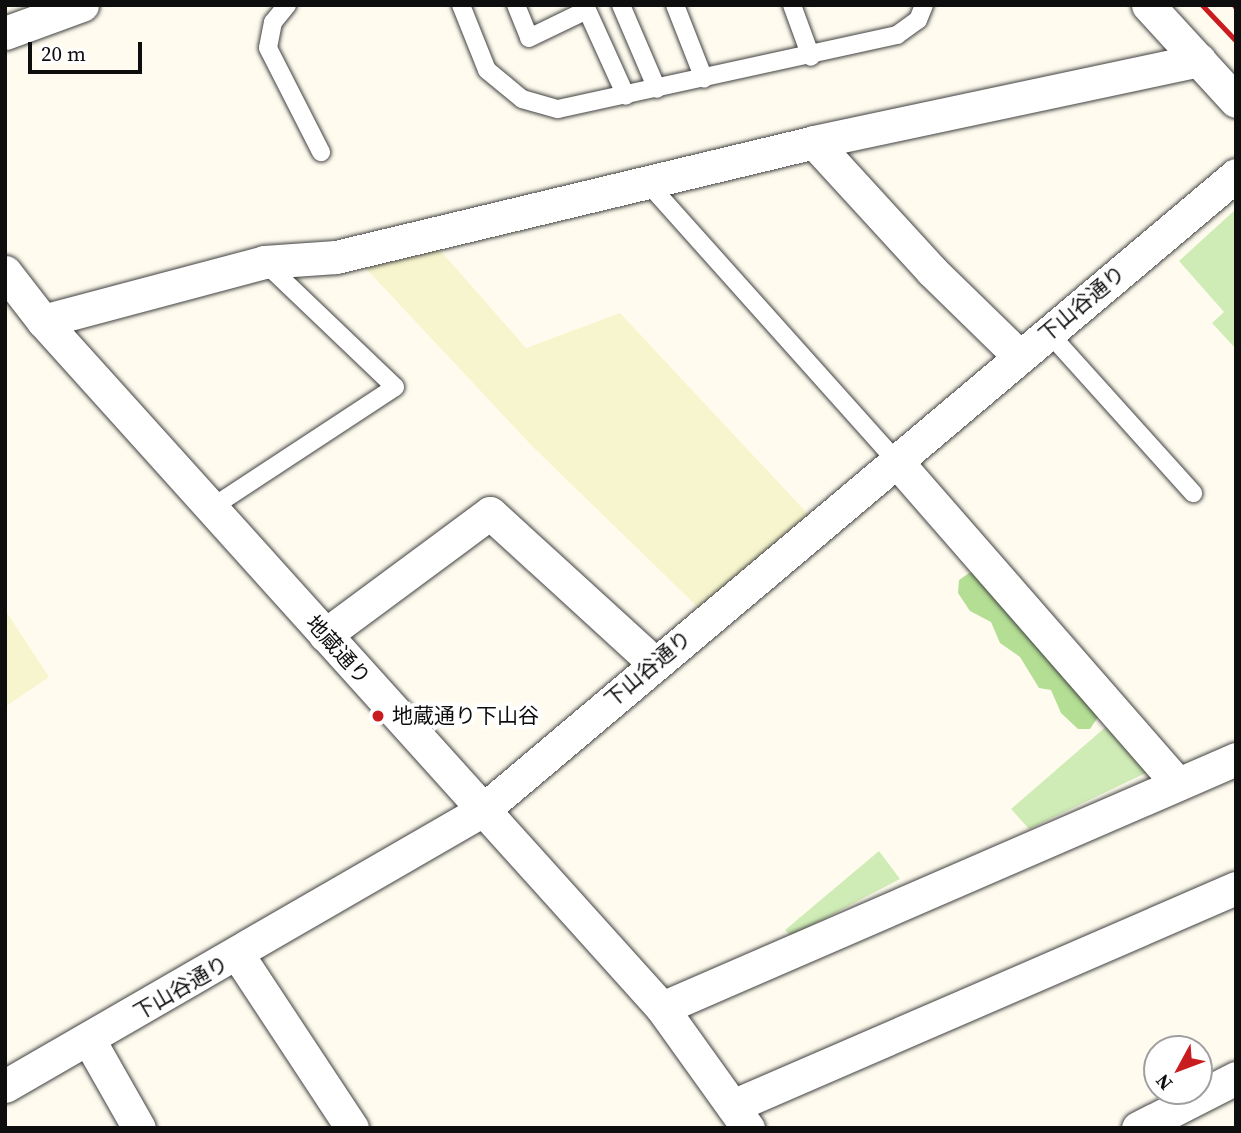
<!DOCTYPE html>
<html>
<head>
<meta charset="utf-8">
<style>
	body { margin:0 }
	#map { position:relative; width:1241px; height:1133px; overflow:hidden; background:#fffcef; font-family:"Source Serif 4","Noto Sans JP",serif }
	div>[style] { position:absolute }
	.farmland>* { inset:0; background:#f7f5cd }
	.green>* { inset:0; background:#d0ecb6 }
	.forest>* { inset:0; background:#b3de94 }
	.roads { filter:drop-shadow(0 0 2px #414141) drop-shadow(0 0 2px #414141) }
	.service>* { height:18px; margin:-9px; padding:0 9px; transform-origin:9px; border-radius:9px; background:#fff }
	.minor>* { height:33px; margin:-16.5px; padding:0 16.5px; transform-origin:16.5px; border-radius:16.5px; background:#fff }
	.rail>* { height:5px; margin:-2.5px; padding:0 2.5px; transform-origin:2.5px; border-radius:2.5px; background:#c81c1e }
	.dots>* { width:19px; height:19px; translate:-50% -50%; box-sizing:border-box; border:4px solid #fff; border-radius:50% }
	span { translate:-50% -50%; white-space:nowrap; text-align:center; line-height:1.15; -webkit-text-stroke:7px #fff; paint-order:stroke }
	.street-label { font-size:21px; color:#0e0e0e }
	.poi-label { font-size:21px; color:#0e0e0e }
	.left { translate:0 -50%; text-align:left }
	.frame { position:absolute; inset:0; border:7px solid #0e0e0e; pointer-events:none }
	.north { position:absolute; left:1143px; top:1035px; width:70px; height:70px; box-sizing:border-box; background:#fff; border:2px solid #9f9f9f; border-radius:50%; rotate:229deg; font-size:19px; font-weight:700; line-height:28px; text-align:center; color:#0e0e0e }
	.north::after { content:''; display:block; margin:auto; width:24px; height:32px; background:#c81c1e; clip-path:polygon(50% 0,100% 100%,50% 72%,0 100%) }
	.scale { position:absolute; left:28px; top:42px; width:114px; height:32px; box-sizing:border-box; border:4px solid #0e0e0e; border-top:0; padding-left:9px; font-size:21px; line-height:24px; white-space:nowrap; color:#0e0e0e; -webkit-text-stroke:5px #fff; paint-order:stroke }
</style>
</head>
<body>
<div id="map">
	<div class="farmland">
		<div style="clip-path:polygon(432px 241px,526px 348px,620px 313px,822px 529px,711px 620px,532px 446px,356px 258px)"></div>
		<div style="clip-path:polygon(5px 610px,49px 677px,5px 707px)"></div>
	</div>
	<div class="green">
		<div style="clip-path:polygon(1236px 209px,1236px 349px,1212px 323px,1224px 312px,1179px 261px)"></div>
		<div style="clip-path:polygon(1108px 725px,1150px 771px,1029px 829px,1011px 809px)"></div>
		<div style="clip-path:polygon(879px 851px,900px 879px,791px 936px,785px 930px)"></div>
	</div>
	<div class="forest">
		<div style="clip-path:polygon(969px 573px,981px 574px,996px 590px,1005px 611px,1025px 623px,1053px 657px,1063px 679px,1071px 680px,1098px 717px,1090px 729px,1078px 729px,1061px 713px,1051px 690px,1039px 688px,1020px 657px,1000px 643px,991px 622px,970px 611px,958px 593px,959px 580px)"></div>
	</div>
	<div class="roads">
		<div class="service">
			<div style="left:287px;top:5px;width:22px;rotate:129deg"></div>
			<div style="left:273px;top:22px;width:26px;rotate:101deg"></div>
			<div style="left:268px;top:48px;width:117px;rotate:63deg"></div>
			<div style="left:461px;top:5px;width:70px;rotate:68.2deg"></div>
			<div style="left:487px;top:70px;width:45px;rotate:39.6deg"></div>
			<div style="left:522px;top:99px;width:37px;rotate:16deg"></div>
			<div style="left:558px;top:109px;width:347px;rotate:-12.3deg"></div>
			<div style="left:897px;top:35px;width:26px;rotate:-36deg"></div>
			<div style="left:918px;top:20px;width:16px;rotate:-68deg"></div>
			<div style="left:516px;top:5px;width:35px;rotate:68deg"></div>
			<div style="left:529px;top:38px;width:64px;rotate:-25.8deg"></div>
			<div style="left:587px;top:10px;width:94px;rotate:65.6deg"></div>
			<div style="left:621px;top:5px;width:91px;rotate:66.8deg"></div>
			<div style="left:675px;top:5px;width:79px;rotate:68.6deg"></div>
			<div style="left:792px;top:5px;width:55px;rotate:69.9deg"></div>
			<div style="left:645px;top:180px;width:378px;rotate:48.2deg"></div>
			<div style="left:1048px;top:332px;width:217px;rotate:48deg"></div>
			<div style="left:211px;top:508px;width:220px;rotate:-33.3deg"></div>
			<div style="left:395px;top:387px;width:181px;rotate:-136.3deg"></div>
		</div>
		<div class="minor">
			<div style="left:1148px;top:5px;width:130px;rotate:47.5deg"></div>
			<div style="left:5px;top:33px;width:82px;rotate:-20deg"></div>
			<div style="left:814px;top:142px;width:175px;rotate:47.5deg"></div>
			<div style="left:932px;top:271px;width:123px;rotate:44.3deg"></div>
			<div style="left:5px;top:272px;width:62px;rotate:52.2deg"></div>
			<div style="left:43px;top:321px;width:925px;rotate:47.98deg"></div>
			<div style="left:662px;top:1008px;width:148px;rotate:54.4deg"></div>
			<div style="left:43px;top:321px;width:229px;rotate:-14.9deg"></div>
			<div style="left:264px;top:262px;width:72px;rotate:-4deg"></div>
			<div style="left:336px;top:257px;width:492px;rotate:-13.5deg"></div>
			<div style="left:814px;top:142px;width:394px;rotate:-12deg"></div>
			<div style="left:897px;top:462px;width:427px;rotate:48.9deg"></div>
			<div style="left:325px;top:635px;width:205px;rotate:-36.5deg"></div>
			<div style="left:490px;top:513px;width:222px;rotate:42.4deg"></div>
			<div style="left:238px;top:955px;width:207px;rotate:56.6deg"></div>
			<div style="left:662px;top:1008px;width:626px;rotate:-23.45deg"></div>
			<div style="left:89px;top:1040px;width:101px;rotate:60.4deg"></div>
			<div style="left:5px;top:1086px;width:552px;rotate:-30deg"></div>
			<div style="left:483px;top:810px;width:985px;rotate:-40.14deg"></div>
			<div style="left:735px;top:1105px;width:546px;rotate:-23.42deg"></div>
			<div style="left:1138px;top:1128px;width:110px;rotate:-27deg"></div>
		</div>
	</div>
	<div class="rail">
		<div style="left:1202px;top:5px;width:50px;rotate:46.6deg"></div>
		<div style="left:1234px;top:5px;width:4px;rotate:56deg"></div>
	</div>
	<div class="dots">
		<div style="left:378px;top:716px;background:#c81c1e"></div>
	</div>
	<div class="street-label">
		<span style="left:1082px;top:304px;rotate:-40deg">下山谷通り</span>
		<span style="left:338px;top:650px;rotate:48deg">地蔵通り</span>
		<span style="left:648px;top:669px;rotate:-40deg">下山谷通り</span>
		<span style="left:181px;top:988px;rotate:-30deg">下山谷通り</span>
	</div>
	<div class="poi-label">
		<span class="left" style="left:392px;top:716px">地蔵通り下山谷</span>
	</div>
	<div class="frame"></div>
	<div class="north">N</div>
	<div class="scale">20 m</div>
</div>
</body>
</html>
